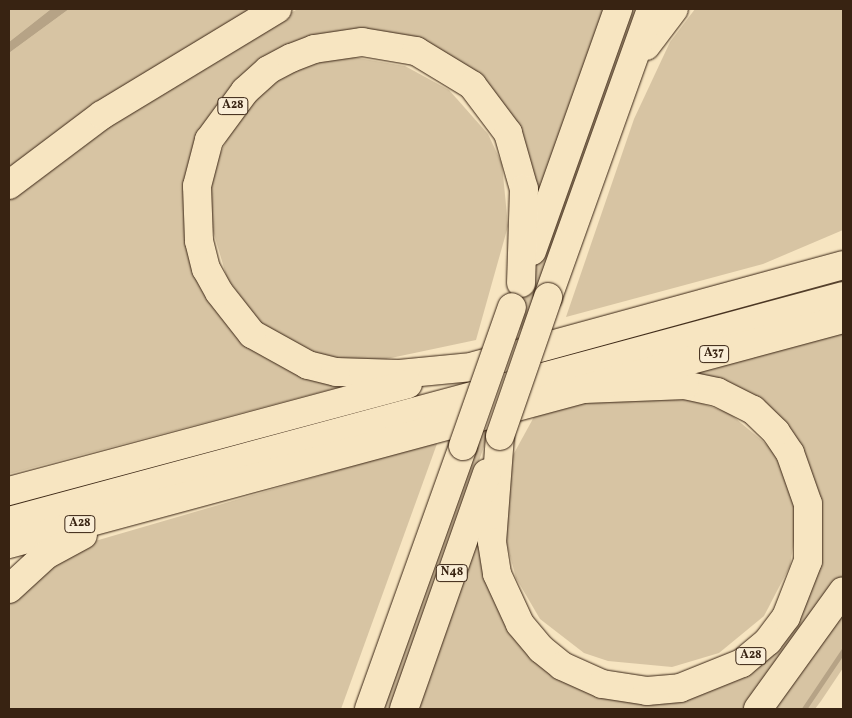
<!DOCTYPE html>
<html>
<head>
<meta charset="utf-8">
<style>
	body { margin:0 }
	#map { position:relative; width:852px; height:718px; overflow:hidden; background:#f7e5c1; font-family:Vollkorn,serif }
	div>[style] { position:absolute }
	.green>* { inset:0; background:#d7c4a3 }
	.water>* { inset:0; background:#b6a386 }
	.stream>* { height:4.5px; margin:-2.25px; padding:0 2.25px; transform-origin:2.25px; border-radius:2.25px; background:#b6a386 }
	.roads { filter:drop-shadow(0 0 1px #382312) drop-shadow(0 0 1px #382312) }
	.highway>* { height:28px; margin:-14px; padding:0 14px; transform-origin:14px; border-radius:14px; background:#f7e5c1 }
	.bridges { filter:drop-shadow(0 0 1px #382312) drop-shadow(0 0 1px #382312) }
	.highway-bridge>* { height:28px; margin:-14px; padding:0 14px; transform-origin:14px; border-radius:14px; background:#f7e5c1 }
	span { translate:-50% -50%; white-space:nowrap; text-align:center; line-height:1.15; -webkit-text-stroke:5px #faeed7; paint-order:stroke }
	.shield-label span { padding:1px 4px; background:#faeed7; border:1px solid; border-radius:4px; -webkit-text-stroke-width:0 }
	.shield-label { font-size:12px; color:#382312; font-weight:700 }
	.frame { position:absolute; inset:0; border:10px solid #382312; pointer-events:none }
</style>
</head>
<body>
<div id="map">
	<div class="green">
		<div style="clip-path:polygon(9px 9px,51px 9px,9px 42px)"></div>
		<div style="clip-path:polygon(69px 9px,258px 9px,9px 173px,9px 53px)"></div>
		<div style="clip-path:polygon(298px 9px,605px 9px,533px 214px,530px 184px,453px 63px,310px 41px,194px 165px,223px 316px,355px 383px,9px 474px,9px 193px,245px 36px)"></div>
		<div style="clip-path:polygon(624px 9px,639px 9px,524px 329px,507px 332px)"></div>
		<div style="clip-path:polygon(695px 9px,843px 9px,843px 230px,763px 264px,566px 317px,634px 119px,670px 42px)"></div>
		<div style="clip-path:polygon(347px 56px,405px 66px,449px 90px,488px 134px,502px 164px,508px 226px,476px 340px,386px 359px,335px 359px,310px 353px,263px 327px,227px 278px,211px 224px,210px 195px,216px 163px,228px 137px,259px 96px,279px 80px,302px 66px)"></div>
		<div style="clip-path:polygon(843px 329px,843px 578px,752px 709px,419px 709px,485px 521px,550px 669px,716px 687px,805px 592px,790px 440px,671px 378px)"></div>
		<div style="clip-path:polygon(686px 398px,729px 413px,772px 449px,792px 491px,796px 528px,790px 566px,764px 616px,719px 653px,672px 667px,608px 661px,584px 653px,540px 619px,516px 578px,505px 537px,507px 466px,535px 415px,583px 403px)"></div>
		<div style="clip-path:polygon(491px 427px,390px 709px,372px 709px,471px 432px)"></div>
		<div style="clip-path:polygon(438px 441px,341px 709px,9px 709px,9px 596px,54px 553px)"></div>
		<div style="clip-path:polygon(178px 461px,9px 512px,9px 505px)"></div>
		<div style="clip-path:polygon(843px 612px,843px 668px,821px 701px,815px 709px,770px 709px)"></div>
	</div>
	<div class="water">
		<div style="clip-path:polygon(51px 9px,69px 9px,9px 53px,9px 42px)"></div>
	</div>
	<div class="stream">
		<div style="left:804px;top:709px;width:70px;rotate:-56.1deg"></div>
	</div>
	<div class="roads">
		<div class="highway">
			<div style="left:646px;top:46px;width:46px;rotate:-52.9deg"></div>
			<div style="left:9px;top:185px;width:116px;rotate:-37deg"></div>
			<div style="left:102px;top:115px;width:205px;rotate:-31.2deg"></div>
			<div style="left:532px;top:251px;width:257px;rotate:-70.4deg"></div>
			<div style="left:548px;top:297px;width:306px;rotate:-70.3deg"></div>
			<div style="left:474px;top:366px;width:383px;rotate:-15.3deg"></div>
			<div style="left:472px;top:367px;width:73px;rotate:174.5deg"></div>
			<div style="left:399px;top:374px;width:63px;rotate:-178.2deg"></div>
			<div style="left:336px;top:372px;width:29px;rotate:-166deg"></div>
			<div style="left:308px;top:365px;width:64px;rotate:-151deg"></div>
			<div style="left:252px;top:334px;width:53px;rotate:-128.2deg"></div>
			<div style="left:219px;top:292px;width:26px;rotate:-119deg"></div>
			<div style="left:206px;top:269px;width:29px;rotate:-104deg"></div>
			<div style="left:199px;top:241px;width:55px;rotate:-92.1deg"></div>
			<div style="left:197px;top:186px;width:48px;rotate:-75.4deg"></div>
			<div style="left:209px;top:140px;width:61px;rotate:-53.7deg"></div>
			<div style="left:245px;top:91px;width:31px;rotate:-42deg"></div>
			<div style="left:268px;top:70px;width:26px;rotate:-28deg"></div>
			<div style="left:291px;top:58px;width:25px;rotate:-21deg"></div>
			<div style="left:314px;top:49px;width:49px;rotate:-8.3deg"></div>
			<div style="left:362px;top:42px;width:55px;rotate:9.5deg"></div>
			<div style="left:416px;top:51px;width:66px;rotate:31.3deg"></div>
			<div style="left:472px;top:85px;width:60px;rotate:53.1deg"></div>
			<div style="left:508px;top:133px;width:58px;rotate:74.1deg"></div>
			<div style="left:524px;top:189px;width:94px;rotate:91.8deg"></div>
			<div style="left:500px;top:436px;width:106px;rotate:94.3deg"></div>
			<div style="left:492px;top:542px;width:32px;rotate:81deg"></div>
			<div style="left:497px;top:574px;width:55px;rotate:65.3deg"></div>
			<div style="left:520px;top:624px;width:33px;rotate:50deg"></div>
			<div style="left:541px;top:649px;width:27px;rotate:39deg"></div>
			<div style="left:562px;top:666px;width:44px;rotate:24.2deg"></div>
			<div style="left:602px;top:684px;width:46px;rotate:8.8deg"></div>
			<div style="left:647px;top:691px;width:33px;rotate:-5deg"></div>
			<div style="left:680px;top:688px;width:67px;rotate:-22deg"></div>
			<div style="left:742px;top:663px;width:34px;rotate:-40deg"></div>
			<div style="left:768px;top:641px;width:30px;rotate:-53deg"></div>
			<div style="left:786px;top:617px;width:60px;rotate:-68.6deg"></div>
			<div style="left:808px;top:561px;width:57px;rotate:-90deg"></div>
			<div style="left:808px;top:504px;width:54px;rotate:-109.4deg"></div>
			<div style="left:790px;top:453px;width:25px;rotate:-124deg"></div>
			<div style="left:776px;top:432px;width:32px;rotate:-136deg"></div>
			<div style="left:753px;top:410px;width:40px;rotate:-153.4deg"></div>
			<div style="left:717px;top:392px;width:33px;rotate:-168deg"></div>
			<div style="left:685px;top:385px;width:100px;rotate:177.7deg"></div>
			<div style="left:9px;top:491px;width:413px;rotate:-15deg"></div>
			<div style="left:9px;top:521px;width:864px;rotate:-15.1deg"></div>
			<div style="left:9px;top:544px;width:864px;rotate:-15.1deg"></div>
			<div style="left:9px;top:589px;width:50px;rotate:-42.6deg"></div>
			<div style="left:46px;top:555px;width:42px;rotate:-28.4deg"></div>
			<div style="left:369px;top:709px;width:279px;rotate:-70.3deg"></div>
			<div style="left:404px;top:709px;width:250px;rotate:-70.6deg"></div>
			<div style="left:758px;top:709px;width:145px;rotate:-54.2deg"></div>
		</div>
	</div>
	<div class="bridges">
		<div class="highway-bridge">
			<div style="left:500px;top:436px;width:147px;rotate:-70.9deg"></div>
			<div style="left:463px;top:446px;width:147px;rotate:-70.6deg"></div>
		</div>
	</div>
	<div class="shield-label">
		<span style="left:233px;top:106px">A28</span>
		<span style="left:714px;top:354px">A37</span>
		<span style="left:80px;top:524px">A28</span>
		<span style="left:452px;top:573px">N48</span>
		<span style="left:751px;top:656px">A28</span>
	</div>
	<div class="frame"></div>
</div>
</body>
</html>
